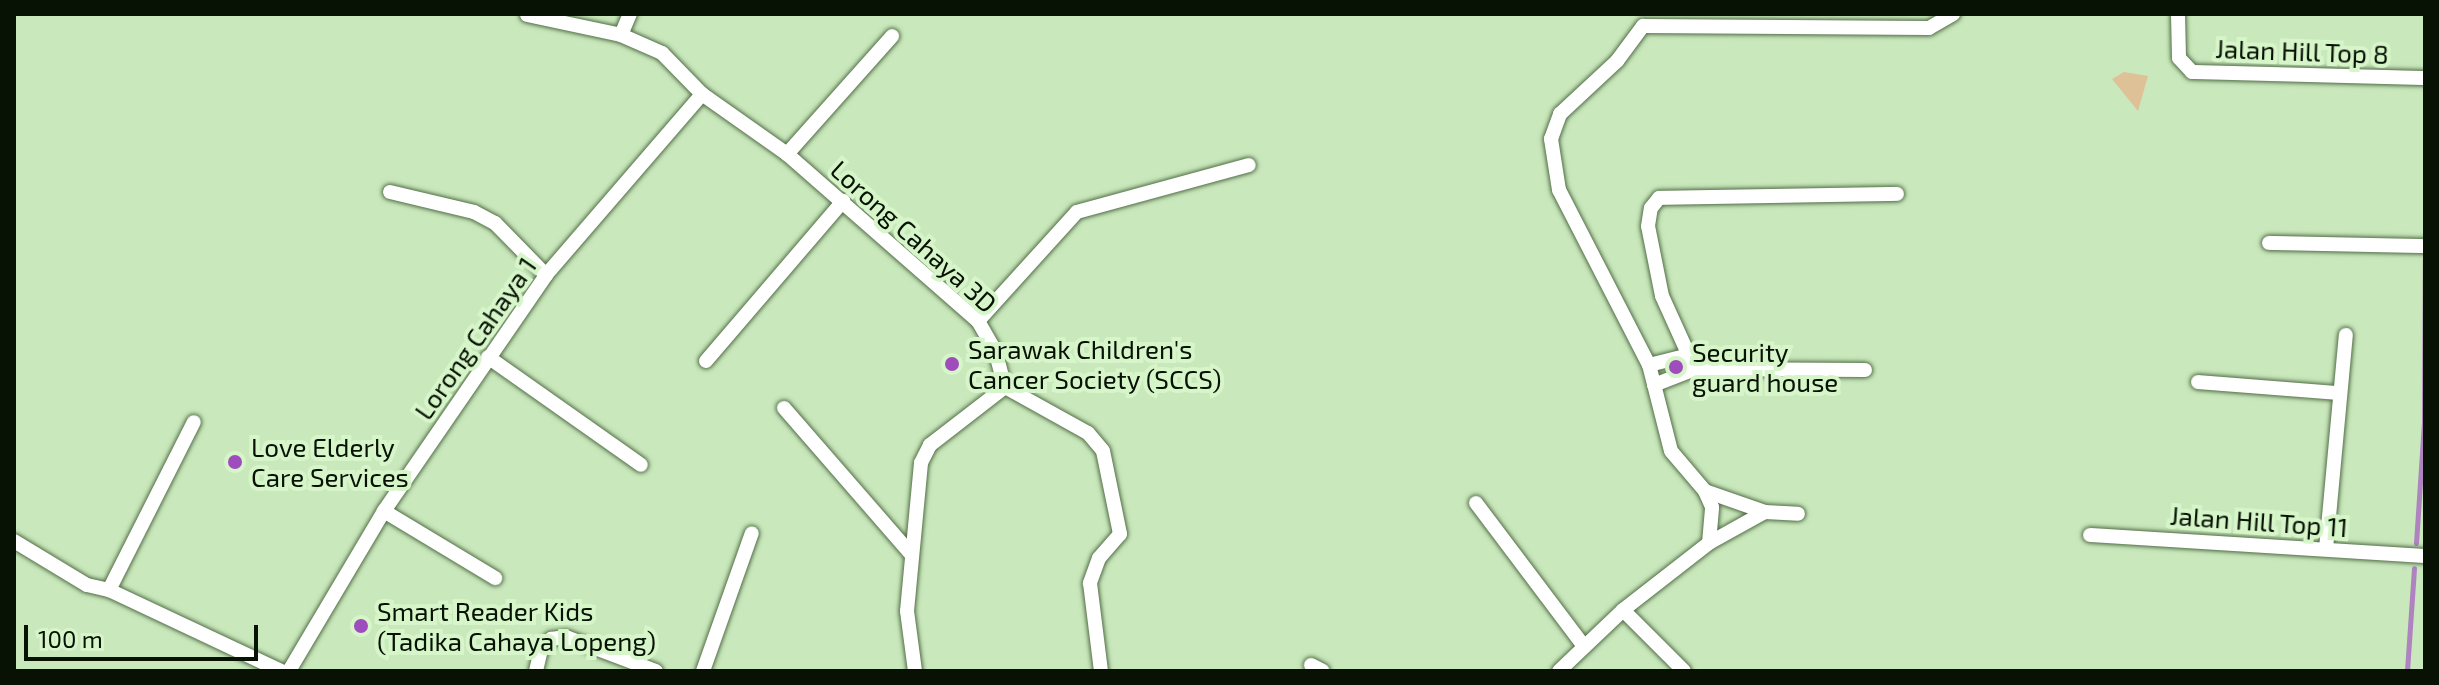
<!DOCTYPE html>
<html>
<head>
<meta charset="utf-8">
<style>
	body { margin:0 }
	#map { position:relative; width:2439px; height:685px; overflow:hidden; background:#c9e8bc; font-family:"Exo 2",sans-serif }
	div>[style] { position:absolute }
	.green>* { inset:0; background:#dfc197 }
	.stream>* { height:5px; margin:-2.5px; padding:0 2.5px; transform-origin:2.5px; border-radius:2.5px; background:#af82c0 }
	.roads { filter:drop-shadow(0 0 2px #536e47) drop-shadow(0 0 2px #536e47) }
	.street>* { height:14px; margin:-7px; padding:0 7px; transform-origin:7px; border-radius:7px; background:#fff }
	.dots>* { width:22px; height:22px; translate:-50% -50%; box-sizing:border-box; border:4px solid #d6f5c9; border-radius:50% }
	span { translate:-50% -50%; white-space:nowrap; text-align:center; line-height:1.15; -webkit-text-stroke:8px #d6f5c9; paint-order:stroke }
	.street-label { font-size:26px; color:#071104 }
	.poi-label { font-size:26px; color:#071104 }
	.left { translate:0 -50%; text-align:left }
	.frame { position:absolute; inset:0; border:16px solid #071104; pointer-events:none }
	.scale { position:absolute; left:24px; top:625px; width:234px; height:36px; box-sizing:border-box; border:4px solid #071104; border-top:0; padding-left:10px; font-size:24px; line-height:28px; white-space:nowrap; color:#071104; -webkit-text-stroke:6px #d6f5c9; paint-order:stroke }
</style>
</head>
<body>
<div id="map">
	<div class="green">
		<div style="clip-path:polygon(2124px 72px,2148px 76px,2138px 111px,2112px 79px)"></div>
	</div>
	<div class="stream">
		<div style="left:2425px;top:233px;width:37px;rotate:-90deg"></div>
		<div style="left:2416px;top:543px;width:119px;rotate:-86.2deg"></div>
		<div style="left:2424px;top:424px;width:165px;rotate:-89.7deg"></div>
		<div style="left:2407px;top:671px;width:103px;rotate:-86.1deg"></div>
	</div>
	<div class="roads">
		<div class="street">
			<div style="left:2178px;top:14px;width:44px;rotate:88.7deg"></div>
			<div style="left:2179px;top:58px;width:19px;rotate:47deg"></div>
			<div style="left:2192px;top:72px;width:233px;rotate:1.5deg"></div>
			<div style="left:527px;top:15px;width:96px;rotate:12deg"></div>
			<div style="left:621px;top:35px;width:45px;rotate:23.7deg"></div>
			<div style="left:662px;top:53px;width:57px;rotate:45.7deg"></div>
			<div style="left:702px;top:94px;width:104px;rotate:35.2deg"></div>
			<div style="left:787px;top:154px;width:254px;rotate:41.2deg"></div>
			<div style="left:978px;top:321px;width:34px;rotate:60deg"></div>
			<div style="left:995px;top:350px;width:38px;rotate:75deg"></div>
			<div style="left:1005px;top:387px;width:95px;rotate:142.3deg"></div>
			<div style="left:930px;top:445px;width:20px;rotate:117deg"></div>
			<div style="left:921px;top:463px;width:149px;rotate:95.4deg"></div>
			<div style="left:907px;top:611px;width:61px;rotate:82.4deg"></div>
			<div style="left:621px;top:35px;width:23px;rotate:-67deg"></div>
			<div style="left:787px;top:154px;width:158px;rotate:-48.3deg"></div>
			<div style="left:390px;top:192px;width:86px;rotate:13.4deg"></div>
			<div style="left:474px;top:212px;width:24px;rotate:28deg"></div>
			<div style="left:495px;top:223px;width:73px;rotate:45.6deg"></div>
			<div style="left:2269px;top:243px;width:156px;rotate:1.1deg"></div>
			<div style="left:978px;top:321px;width:147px;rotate:-47.8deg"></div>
			<div style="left:1077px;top:212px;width:178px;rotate:-15.3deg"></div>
			<div style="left:488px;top:357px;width:187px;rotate:35.2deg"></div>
			<div style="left:706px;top:361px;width:211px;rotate:-49.4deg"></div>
			<div style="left:1649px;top:365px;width:37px;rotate:-14deg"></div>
			<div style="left:1865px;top:370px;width:170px;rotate:-179.7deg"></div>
			<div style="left:1695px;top:369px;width:80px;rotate:-114.3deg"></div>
			<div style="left:1662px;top:296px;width:71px;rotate:-101.3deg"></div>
			<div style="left:1648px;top:226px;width:18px;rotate:-81deg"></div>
			<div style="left:1651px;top:208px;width:13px;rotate:-51deg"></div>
			<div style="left:1659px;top:198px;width:238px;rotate:-1deg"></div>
			<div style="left:2198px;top:382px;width:141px;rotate:4.5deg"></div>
			<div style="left:1654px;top:385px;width:44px;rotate:-21.3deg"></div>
			<div style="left:1005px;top:387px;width:95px;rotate:29deg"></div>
			<div style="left:1088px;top:433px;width:23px;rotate:50deg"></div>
			<div style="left:1103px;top:451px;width:85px;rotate:78.4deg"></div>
			<div style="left:1120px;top:534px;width:32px;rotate:131deg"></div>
			<div style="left:1099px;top:558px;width:27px;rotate:110deg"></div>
			<div style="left:1090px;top:583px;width:89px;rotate:82.9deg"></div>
			<div style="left:784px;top:408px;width:192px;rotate:49deg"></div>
			<div style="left:1705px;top:491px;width:64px;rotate:19.3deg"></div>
			<div style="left:1476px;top:503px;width:178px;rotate:53deg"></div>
			<div style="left:384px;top:511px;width:130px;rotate:31.1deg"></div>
			<div style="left:2090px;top:535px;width:336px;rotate:3.6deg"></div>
			<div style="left:14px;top:541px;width:85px;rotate:31.1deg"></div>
			<div style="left:87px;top:585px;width:23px;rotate:13deg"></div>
			<div style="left:109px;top:590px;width:190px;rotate:25.2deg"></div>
			<div style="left:1709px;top:543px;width:36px;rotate:-85deg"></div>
			<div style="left:1712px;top:507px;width:17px;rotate:-114deg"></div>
			<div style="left:1705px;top:491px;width:52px;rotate:-130.4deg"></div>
			<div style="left:1671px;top:451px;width:89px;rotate:-104.3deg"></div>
			<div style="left:1649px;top:365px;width:197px;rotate:-117.2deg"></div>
			<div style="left:1559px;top:190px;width:52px;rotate:-98.9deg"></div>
			<div style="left:1551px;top:139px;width:27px;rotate:-70deg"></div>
			<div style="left:1560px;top:114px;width:78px;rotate:-42.9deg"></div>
			<div style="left:1617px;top:61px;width:44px;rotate:-53.4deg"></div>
			<div style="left:1643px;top:26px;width:286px;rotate:0.4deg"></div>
			<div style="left:1929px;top:28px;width:28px;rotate:-30deg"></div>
			<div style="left:2326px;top:549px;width:215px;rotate:-84.7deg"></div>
			<div style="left:109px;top:590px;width:188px;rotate:-63.2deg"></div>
			<div style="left:1623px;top:610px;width:86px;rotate:45deg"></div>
			<div style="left:1311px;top:665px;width:13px;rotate:27deg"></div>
			<div style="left:289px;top:671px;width:186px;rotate:-59.3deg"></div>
			<div style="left:384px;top:511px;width:286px;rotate:-55.5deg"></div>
			<div style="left:546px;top:275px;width:239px;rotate:-49.2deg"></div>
			<div style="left:536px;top:671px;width:22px;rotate:-77deg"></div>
			<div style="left:541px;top:650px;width:15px;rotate:-48deg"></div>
			<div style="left:551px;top:639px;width:15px;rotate:-8deg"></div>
			<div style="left:566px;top:637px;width:96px;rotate:20.7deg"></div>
			<div style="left:703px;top:671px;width:146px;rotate:-70.5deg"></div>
			<div style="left:1559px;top:671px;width:88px;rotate:-43.6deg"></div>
			<div style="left:1623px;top:610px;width:109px;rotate:-37.9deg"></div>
			<div style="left:1709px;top:543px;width:64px;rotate:-29deg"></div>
			<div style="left:1765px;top:512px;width:33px;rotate:3deg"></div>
		</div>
	</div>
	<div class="dots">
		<div style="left:952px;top:364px;background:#9f4dbc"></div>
		<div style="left:1676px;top:367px;background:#9f4dbc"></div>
		<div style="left:235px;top:462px;background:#9f4dbc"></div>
		<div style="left:361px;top:626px;background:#9f4dbc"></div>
	</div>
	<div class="street-label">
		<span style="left:2302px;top:51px;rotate:2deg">Jalan Hill Top 8</span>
		<span style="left:914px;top:236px;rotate:42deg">Lorong Cahaya 3D</span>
		<span style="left:475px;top:338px;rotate:-55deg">Lorong Cahaya 1</span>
		<span style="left:2259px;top:521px;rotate:4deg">Jalan Hill Top 11</span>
	</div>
	<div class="poi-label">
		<span class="left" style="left:968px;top:364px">Sarawak Children's<br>Cancer Society (SCCS)</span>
		<span class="left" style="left:1692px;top:367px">Security<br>guard house</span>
		<span class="left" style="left:251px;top:462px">Love Elderly<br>Care Services</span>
		<span class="left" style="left:377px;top:626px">Smart Reader Kids<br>(Tadika Cahaya Lopeng)</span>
	</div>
	<div class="frame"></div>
	<div class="scale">100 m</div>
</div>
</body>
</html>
